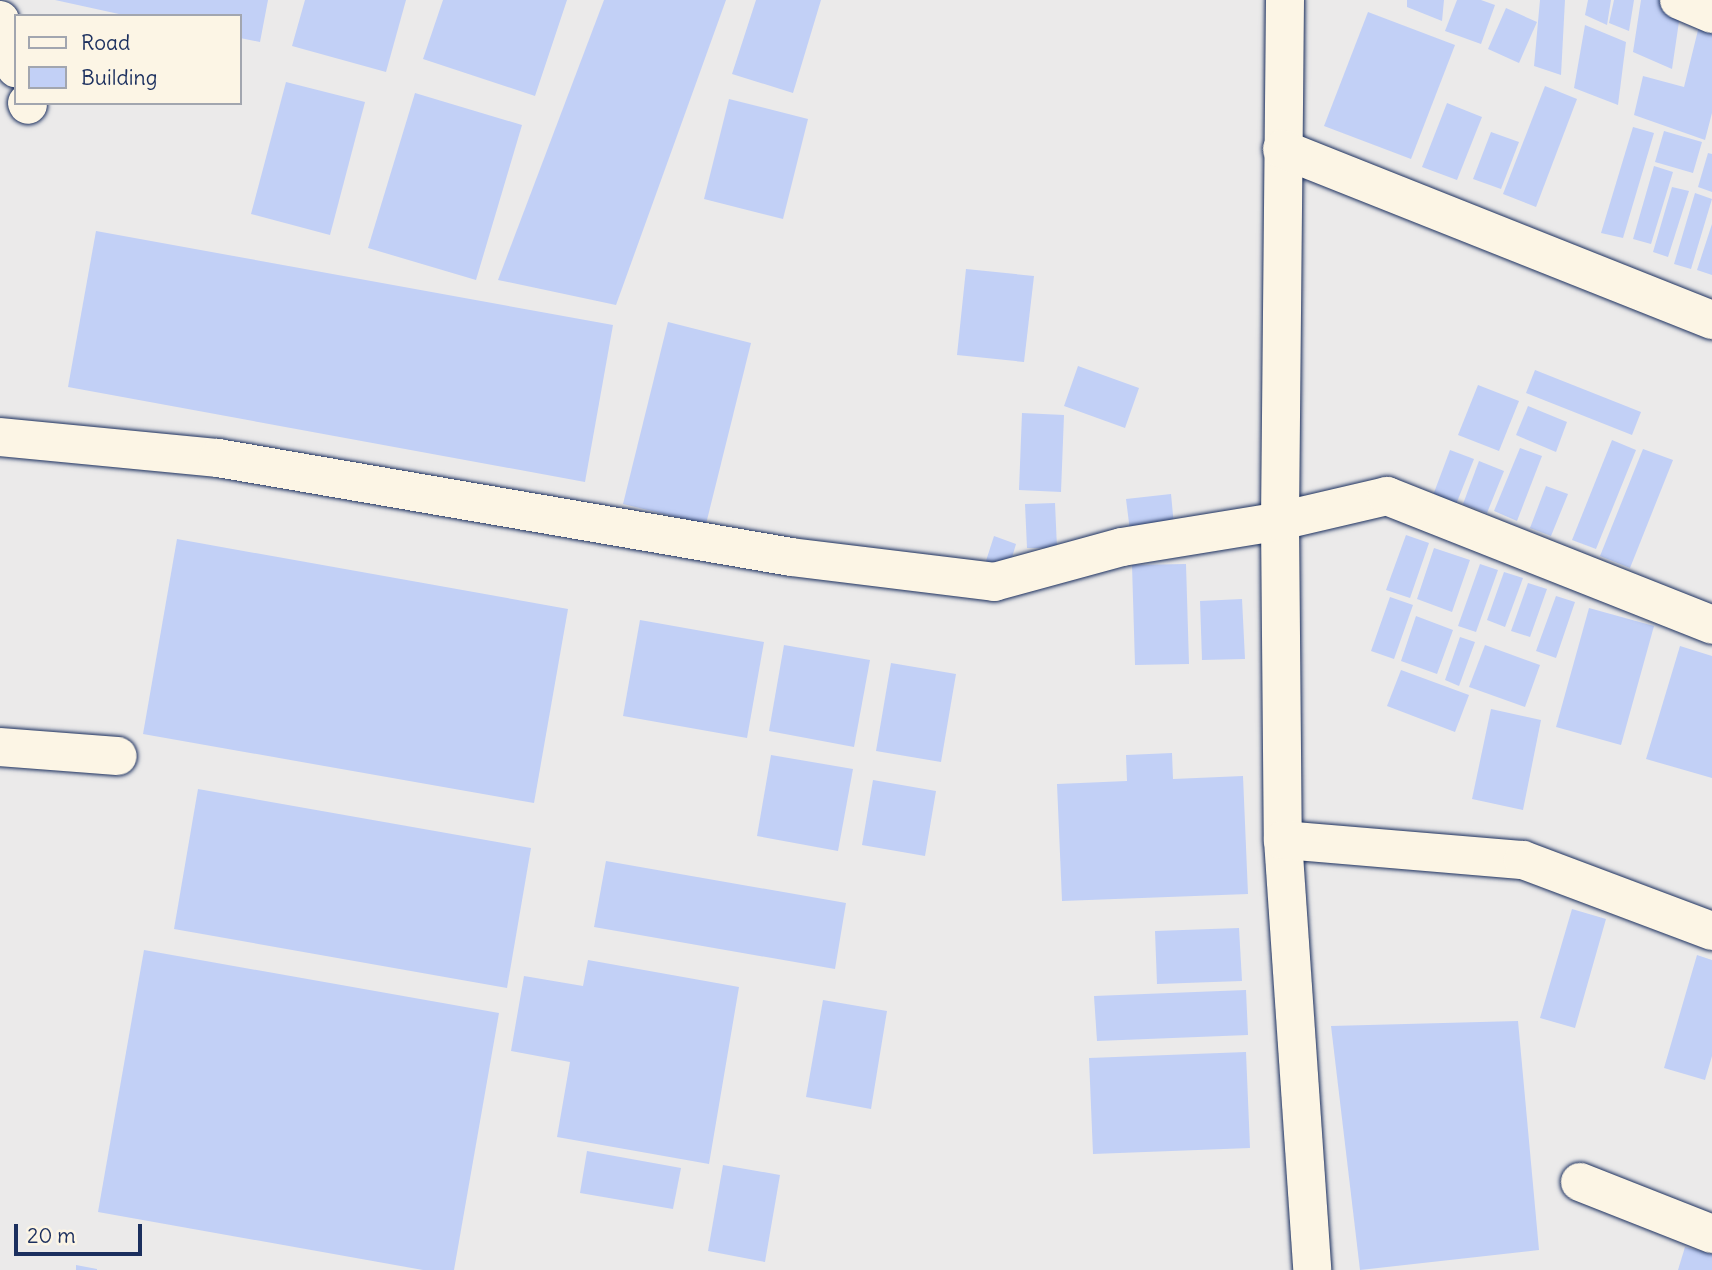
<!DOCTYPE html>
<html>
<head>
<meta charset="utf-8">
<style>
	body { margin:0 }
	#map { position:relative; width:1712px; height:1270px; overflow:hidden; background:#ebeaea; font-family:Delius,sans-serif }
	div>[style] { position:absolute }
	.building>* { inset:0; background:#c2d0f6 }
	.roads { filter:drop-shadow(0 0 2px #1b2f5e) drop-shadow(0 0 2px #1b2f5e) }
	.minor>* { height:38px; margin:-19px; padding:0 19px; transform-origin:19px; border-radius:19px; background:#fcf5e5 }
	span { translate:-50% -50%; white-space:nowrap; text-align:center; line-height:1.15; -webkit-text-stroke:7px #fcf5e5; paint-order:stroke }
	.legend { position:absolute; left:14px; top:14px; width:228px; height:91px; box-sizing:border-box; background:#fcf5e5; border:2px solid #a2a6af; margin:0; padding:9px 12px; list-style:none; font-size:21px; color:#1b2f5e }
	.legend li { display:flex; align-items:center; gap:14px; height:35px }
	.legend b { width:35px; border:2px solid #a2a6af }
	.scale { position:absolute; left:14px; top:1224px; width:128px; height:32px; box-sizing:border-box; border:4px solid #1b2f5e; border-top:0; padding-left:9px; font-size:21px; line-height:24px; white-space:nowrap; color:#1b2f5e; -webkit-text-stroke:5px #fcf5e5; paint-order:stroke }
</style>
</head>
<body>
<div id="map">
	<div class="building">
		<div style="clip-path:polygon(55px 0,268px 0,260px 42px,240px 38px,240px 16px,128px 16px)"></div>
		<div style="clip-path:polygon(305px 0,406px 0,386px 72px,292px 46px)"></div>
		<div style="clip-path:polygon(443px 0,567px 0,535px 96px,423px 59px)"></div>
		<div style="clip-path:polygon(604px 0,726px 0,616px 305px,498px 280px)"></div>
		<div style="clip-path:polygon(756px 0,821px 0,793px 93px,732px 74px)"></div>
		<div style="clip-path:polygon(1407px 0,1444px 0,1442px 21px,1407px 7px)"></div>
		<div style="clip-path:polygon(1457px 0,1481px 0,1495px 5px,1481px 44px,1445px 31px)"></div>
		<div style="clip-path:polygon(1540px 0,1565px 0,1561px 75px,1534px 66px)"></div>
		<div style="clip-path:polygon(1588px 0,1611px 0,1607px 25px,1585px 15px)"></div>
		<div style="clip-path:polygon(1614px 0,1634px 0,1629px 31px,1609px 23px)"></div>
		<div style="clip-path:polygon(1641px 0,1662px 0,1681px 8px,1672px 69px,1633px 52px)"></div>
		<div style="clip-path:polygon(1506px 8px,1537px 22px,1519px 63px,1488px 49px)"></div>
		<div style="clip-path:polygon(1368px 12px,1455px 45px,1411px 159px,1324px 126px)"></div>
		<div style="clip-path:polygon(1585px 25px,1626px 42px,1618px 105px,1574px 88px)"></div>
		<div style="clip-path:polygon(1699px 26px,1712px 31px,1712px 113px,1705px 140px,1634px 115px,1643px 76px,1684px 87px)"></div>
		<div style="clip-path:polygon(286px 82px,365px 102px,330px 235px,251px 214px)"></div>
		<div style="clip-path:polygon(1545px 86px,1577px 99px,1536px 207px,1503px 194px)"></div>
		<div style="clip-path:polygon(415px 93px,522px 125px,476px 280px,368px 248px)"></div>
		<div style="clip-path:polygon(729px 99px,808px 119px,783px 219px,704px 199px)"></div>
		<div style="clip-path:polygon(1447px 103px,1482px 117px,1457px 180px,1422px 167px)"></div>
		<div style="clip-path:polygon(1633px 127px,1654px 133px,1623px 238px,1601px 233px)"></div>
		<div style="clip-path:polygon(1664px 131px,1702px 142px,1693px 173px,1655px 162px)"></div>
		<div style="clip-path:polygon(1491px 132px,1519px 142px,1501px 189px,1473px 179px)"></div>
		<div style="clip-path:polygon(1708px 153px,1712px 154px,1712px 192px,1698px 187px)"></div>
		<div style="clip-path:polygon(1654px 166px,1673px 172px,1651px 244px,1633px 239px)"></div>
		<div style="clip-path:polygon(1672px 187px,1689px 191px,1668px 257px,1653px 252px)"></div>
		<div style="clip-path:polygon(1695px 193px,1712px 199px,1691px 269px,1674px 264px)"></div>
		<div style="clip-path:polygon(1712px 224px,1712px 275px,1697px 270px)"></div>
		<div style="clip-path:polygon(96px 231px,613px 325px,585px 482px,68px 387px)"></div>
		<div style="clip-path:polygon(966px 269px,1034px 276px,1024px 362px,957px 355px)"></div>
		<div style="clip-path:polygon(668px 322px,751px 343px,706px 524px,623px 504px)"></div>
		<div style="clip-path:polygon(1078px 366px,1139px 388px,1125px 428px,1064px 406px)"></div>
		<div style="clip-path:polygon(1535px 370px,1641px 412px,1632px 435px,1526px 393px)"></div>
		<div style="clip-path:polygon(1478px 385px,1519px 401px,1499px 451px,1458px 435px)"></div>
		<div style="clip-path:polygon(1528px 406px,1567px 422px,1556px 452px,1516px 435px)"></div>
		<div style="clip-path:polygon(1022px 413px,1064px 415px,1061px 492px,1019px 490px)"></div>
		<div style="clip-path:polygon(1612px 440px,1636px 450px,1596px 549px,1572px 540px)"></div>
		<div style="clip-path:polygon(1520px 448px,1542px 456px,1517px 521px,1494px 511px)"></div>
		<div style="clip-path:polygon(1643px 449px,1673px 460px,1630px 568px,1600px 556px)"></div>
		<div style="clip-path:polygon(1450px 450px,1474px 459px,1455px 507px,1432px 498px)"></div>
		<div style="clip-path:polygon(1479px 461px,1504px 471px,1487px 513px,1463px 504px)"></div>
		<div style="clip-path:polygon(1546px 486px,1568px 494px,1551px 536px,1530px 528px)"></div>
		<div style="clip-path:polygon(1171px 494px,1174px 526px,1130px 531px,1126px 499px)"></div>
		<div style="clip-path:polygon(1055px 503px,1057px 548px,1027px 548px,1025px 504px)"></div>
		<div style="clip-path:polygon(1406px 535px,1429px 543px,1410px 598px,1386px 590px)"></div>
		<div style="clip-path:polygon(994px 536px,1016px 544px,1008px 571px,985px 564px)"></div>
		<div style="clip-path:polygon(177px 539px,568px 609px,534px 803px,143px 734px)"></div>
		<div style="clip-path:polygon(1434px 548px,1470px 560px,1452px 612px,1417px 599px)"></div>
		<div style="clip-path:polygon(1186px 564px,1189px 664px,1135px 665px,1132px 565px)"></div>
		<div style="clip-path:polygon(1480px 564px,1498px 570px,1476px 632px,1458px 626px)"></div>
		<div style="clip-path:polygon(1504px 572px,1523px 578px,1505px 627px,1487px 620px)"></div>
		<div style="clip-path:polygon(1528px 583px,1547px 589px,1530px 637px,1511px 631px)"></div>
		<div style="clip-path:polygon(1556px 596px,1575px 602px,1556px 658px,1536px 651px)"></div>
		<div style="clip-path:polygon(1390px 597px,1413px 605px,1394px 659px,1371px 651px)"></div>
		<div style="clip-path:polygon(1242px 599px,1245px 659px,1202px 660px,1200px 601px)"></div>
		<div style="clip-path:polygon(1589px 608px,1654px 626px,1621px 745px,1556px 727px)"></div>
		<div style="clip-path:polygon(1416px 616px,1453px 630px,1437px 674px,1401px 661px)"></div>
		<div style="clip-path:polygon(640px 620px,764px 642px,747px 738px,623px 716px)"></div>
		<div style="clip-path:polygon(1460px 637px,1475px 642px,1459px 686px,1445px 680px)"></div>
		<div style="clip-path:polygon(784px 645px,870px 660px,854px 747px,769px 731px)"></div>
		<div style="clip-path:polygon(1485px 645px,1540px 665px,1525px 707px,1469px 687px)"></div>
		<div style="clip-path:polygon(1680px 646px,1712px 656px,1712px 778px,1646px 759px)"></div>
		<div style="clip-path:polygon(891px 663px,956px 674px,941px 762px,876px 751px)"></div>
		<div style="clip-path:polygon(1401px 670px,1469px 695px,1455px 732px,1387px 706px)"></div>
		<div style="clip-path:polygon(1491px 709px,1541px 720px,1523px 810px,1472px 799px)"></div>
		<div style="clip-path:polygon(1172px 753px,1173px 779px,1243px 776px,1248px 894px,1062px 901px,1057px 784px,1127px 781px,1126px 755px)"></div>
		<div style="clip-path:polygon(771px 755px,853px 769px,838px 851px,757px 836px)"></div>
		<div style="clip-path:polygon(873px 780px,936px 791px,925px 856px,862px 845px)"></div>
		<div style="clip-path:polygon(198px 789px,531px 848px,507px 988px,174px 929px)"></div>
		<div style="clip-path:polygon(606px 861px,846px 903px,835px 969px,594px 927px)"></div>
		<div style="clip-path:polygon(1572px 909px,1606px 919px,1575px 1028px,1540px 1018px)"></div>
		<div style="clip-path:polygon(1239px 928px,1242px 981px,1157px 984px,1155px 931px)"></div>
		<div style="clip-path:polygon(144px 950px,499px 1013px,454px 1270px,423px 1270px,98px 1212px)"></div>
		<div style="clip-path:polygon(1697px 955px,1712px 960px,1712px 1056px,1705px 1080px,1664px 1068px)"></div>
		<div style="clip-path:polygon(588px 960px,739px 987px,709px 1164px,557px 1137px,570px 1062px,511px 1051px,524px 976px,583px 986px)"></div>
		<div style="clip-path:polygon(1246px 990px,1248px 1035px,1097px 1041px,1094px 996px)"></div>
		<div style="clip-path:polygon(823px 1000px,887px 1011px,871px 1109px,806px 1097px)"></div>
		<div style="clip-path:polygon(1518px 1021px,1539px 1250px,1360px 1270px,1331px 1026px)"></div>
		<div style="clip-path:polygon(1246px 1052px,1250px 1148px,1093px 1154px,1089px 1058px)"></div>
		<div style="clip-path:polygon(587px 1151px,681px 1168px,673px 1209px,580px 1193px)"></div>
		<div style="clip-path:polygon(723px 1165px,780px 1175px,765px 1262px,708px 1251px)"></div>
		<div style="clip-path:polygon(1685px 1247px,1712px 1254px,1712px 1270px,1678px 1270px)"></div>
		<div style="clip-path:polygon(76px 1265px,97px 1269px,97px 1270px,76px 1270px)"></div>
	</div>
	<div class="roads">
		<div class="minor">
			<div style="left:1285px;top:0;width:521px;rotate:90.55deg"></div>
			<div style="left:1280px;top:521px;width:319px;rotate:89.5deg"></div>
			<div style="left:1283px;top:840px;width:431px;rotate:86.1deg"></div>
			<div style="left:1679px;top:0;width:36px;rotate:23deg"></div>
			<div style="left:0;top:20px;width:51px;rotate:71.6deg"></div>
			<div style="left:27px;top:103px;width:2px;rotate:63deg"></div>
			<div style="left:1282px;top:149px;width:463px;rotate:21.7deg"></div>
			<div style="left:0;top:437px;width:219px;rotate:5.5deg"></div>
			<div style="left:218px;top:458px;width:581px;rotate:9.8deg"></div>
			<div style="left:791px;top:557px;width:205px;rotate:7deg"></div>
			<div style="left:994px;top:582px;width:133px;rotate:-15.3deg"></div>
			<div style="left:1122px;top:547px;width:160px;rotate:-9.3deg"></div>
			<div style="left:1280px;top:521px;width:110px;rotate:-13.2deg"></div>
			<div style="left:1387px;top:496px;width:350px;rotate:21.6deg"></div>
			<div style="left:0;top:747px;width:118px;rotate:4.4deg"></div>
			<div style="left:1283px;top:840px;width:241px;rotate:4.8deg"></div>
			<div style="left:1523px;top:860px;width:202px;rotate:20.6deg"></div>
			<div style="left:1580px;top:1182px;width:142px;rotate:21.5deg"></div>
		</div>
	</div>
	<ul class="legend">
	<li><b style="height:9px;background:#fcf5e5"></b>Road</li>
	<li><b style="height:19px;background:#c2d0f6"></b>Building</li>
	</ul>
	<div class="scale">20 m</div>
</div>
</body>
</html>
